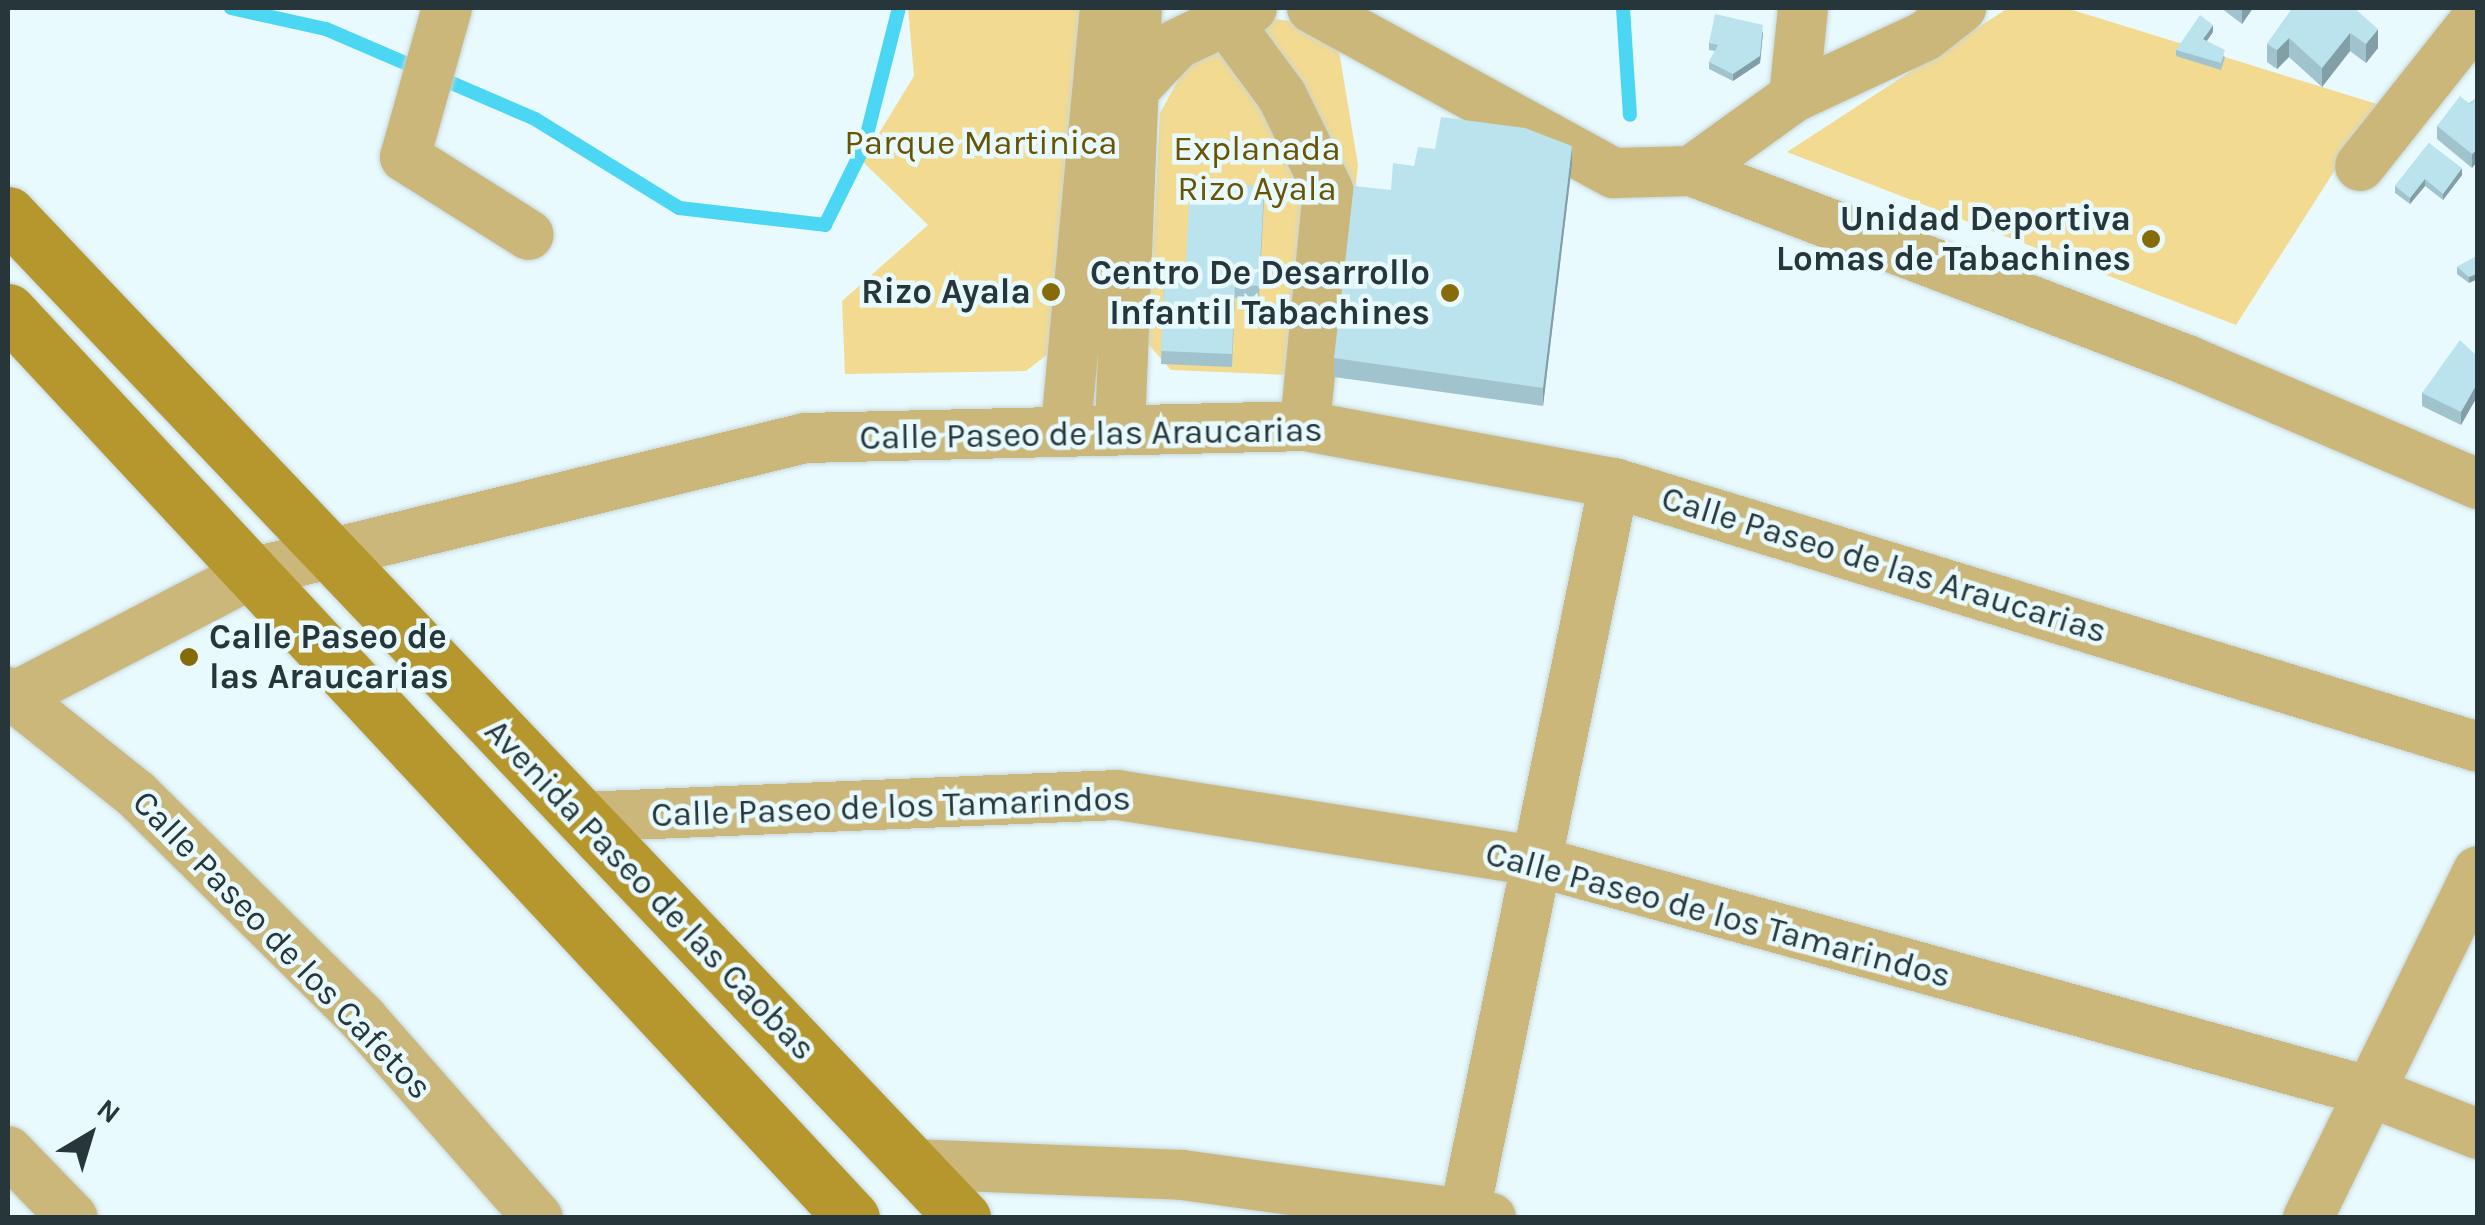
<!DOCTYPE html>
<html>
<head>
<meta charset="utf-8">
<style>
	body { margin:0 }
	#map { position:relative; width:2485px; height:1225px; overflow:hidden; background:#e9fafe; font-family:Karla,sans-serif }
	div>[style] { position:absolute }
	.green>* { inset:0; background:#f2da91 }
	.stream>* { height:14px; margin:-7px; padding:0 7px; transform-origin:7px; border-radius:7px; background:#4bd6f3 }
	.roads { filter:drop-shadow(0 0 2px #c6d7db) drop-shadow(0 0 2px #c6d7db) }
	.street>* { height:50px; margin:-25px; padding:0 25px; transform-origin:25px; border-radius:25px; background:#cbb77a }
	.secondary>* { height:55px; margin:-27.5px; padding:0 27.5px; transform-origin:27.5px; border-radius:27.5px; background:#b6972e }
	.wall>* { inset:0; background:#a0c3cd }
	.shaded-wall>* { inset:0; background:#829fa7 }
	.building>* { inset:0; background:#bae3ee }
	.dots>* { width:28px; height:28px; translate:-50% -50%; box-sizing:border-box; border:5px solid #e9fafe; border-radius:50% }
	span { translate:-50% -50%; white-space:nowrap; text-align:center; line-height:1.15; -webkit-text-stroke:9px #e9fafe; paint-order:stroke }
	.park-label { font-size:35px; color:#695403 }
	.poi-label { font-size:35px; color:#26363a; font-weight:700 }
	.right { translate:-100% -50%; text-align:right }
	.left { translate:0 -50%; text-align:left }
	.street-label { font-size:35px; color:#26363a }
	.frame { position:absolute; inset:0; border:10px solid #26363a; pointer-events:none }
	.north { position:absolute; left:40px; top:1085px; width:100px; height:100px; -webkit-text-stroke:8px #e9fafe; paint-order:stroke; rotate:38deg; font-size:28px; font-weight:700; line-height:40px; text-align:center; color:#26363a }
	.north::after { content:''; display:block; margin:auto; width:35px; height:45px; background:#26363a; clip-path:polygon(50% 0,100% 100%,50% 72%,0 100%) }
</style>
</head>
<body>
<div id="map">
	<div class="green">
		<div style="clip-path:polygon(908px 8px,1082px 8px,1057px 347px,1026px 371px,845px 374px,842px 301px,928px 225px,862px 161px,914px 76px)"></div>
		<div style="clip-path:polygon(2008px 8px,2066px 8px,2377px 104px,2236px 325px,1787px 152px)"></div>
		<div style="clip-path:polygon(1275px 19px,1335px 27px,1358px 165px,1334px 377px,1171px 370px,1148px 344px,1160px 113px,1187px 64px,1227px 32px)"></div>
	</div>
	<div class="stream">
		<div style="left:231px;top:8px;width:97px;rotate:12.5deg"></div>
		<div style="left:326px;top:29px;width:228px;rotate:23.3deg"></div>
		<div style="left:535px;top:119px;width:169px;rotate:31.7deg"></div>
		<div style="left:679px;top:208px;width:147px;rotate:6.6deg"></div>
		<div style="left:825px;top:225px;width:88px;rotate:-63.7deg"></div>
		<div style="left:864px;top:146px;width:142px;rotate:-75.8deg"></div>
		<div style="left:1623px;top:8px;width:107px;rotate:86.3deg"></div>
	</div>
	<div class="roads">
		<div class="street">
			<div style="left:447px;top:8px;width:155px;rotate:105.7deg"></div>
			<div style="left:405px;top:157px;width:146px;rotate:32.2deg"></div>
			<div style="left:1312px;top:8px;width:344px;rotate:28.7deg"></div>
			<div style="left:1614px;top:173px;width:77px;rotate:-1.5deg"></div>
			<div style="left:1691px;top:171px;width:531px;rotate:20.86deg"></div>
			<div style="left:2187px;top:360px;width:316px;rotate:23.1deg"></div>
			<div style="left:1226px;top:20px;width:94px;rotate:53.6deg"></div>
			<div style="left:1282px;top:96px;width:105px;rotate:63.9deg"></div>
			<div style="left:1328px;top:190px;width:237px;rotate:95.6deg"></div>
			<div style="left:1136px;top:87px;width:59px;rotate:-46.4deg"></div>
			<div style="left:1177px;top:44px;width:83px;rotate:-25.6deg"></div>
			<div style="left:1794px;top:97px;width:89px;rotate:-84.2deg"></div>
			<div style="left:2360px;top:166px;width:190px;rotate:-51.6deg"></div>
			<div style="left:1691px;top:171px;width:127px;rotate:-35.7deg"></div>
			<div style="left:1794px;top:97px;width:145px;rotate:-25deg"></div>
			<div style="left:1925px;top:36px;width:46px;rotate:-37.9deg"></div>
			<div style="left:1066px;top:427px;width:421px;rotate:-84.7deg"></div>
			<div style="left:1120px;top:428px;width:420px;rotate:-87.7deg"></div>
			<div style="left:8px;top:692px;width:164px;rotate:38.6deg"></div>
			<div style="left:136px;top:794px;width:320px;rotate:44.7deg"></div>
			<div style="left:363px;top:1019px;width:265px;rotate:48.7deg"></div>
			<div style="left:8px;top:700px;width:278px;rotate:-27.4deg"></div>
			<div style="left:255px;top:572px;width:566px;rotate:-13.69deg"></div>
			<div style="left:805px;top:438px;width:500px;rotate:-1.37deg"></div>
			<div style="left:1305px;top:426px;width:314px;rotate:10.5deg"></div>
			<div style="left:1614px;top:483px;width:903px;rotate:16.99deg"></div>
			<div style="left:580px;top:817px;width:538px;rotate:-2.34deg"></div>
			<div style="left:1118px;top:795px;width:422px;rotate:9deg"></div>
			<div style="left:1535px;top:861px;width:864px;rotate:15.44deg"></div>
			<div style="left:2368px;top:1091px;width:118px;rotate:21.4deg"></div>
			<div style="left:8px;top:1151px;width:93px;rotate:45.9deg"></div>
			<div style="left:911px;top:1164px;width:271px;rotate:2.3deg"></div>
			<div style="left:1182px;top:1175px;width:312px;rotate:7.9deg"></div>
			<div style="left:1465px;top:1211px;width:743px;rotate:-78.43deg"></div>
			<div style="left:2308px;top:1218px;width:386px;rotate:-63.9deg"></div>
		</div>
		<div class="secondary">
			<div style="left:8px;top:214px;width:1386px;rotate:46.43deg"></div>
			<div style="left:8px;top:311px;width:1239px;rotate:47.06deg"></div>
		</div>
	</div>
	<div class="wall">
		<div style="clip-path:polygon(2221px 8px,2253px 8px,2242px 24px)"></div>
		<div style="clip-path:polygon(2289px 8px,2354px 8px,2378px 48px,2366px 63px,2350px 51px,2322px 87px,2289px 57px,2277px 69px,2267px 62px,2267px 44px,2292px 9px)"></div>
		<div style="clip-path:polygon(1763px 32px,1760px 63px,1733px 81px,1709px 69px,1709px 62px,1715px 51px,1709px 50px,1709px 43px)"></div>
		<div style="clip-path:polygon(2213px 32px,2207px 41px,2225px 57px,2221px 70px,2176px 56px,2176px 50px)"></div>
		<div style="clip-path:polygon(2478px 97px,2472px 168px,2437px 139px,2437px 126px)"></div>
		<div style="clip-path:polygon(2429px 143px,2462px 175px,2443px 200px,2425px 186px,2410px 204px,2395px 193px,2395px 186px)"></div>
		<div style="clip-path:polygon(1572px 164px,1543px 406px,1334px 377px,1334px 358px,1391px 190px,1414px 166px)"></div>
		<div style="clip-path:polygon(1264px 199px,1259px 299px,1235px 298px,1232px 367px,1161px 364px,1164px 281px,1185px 282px)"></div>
		<div style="clip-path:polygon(2477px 256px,2469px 283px,2457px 274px,2457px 267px)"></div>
		<div style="clip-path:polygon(2478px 357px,2478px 395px,2461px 425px,2422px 406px,2422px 393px)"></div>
	</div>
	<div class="shaded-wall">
		<div style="clip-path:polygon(2242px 8px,2253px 8px,2242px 24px)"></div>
		<div style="clip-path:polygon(2213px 25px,2213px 32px,2203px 46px,2203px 39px)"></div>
		<div style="clip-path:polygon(2378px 29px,2378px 48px,2366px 63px,2366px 44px)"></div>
		<div style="clip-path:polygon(1763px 32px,1760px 63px,1733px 81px,1733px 74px)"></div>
		<div style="clip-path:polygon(2350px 33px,2350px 51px,2322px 87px,2322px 68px)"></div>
		<div style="clip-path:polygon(2289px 38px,2289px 57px,2277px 69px,2277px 50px)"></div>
		<div style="clip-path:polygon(1572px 146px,1572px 164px,1543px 406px,1543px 388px)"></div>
		<div style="clip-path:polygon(2478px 148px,2478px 161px,2472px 168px,2472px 154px)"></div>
		<div style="clip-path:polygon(2462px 168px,2462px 175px,2443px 200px,2443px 194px)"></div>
		<div style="clip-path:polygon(2425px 179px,2425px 186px,2410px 204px,2410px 198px)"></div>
		<div style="clip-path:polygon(2478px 273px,2478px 279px,2469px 283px,2469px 277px)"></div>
		<div style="clip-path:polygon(2478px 382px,2478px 395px,2461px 425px,2461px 412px)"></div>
	</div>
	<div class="building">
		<div style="clip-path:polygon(2293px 8px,2354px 8px,2378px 29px,2366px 44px,2350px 33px,2322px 68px,2289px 38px,2277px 50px,2267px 44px)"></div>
		<div style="clip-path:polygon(1715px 14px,1763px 25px,1760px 56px,1733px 74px,1709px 62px,1718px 45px,1709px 43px)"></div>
		<div style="clip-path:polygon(2200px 15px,2213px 25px,2203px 39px,2225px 50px,2221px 63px,2176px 50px)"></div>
		<div style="clip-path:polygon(2460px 96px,2470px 104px,2478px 97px,2478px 148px,2472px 154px,2437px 126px)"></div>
		<div style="clip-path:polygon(1441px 117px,1525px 128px,1572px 146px,1543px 388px,1334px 358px,1354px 186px,1391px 190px,1393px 163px,1414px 166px,1418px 147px,1435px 149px)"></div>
		<div style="clip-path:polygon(2429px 143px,2462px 168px,2443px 194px,2425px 179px,2410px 198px,2395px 186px)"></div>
		<div style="clip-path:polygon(1190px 182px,1264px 186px,1259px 286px,1235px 285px,1232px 354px,1161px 351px,1164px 281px,1185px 282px)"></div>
		<div style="clip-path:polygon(2477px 256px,2478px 273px,2469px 277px,2457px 267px)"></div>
		<div style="clip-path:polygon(2460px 340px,2478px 357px,2478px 382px,2461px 412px,2422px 393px)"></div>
	</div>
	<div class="dots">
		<div style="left:2151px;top:239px;background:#856c08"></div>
		<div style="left:1051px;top:292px;background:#856c08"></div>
		<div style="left:1450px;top:293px;background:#856c08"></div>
		<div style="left:189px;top:657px;background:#856c08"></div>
	</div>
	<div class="park-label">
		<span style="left:981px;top:143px">Parque Martinica</span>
		<span style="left:1257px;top:169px">Explanada<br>Rizo Ayala</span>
	</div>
	<div class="poi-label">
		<span class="right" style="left:2131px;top:239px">Unidad Deportiva<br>Lomas de Tabachines</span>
		<span class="right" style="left:1430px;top:293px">Centro De Desarrollo<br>Infantil Tabachines</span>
		<span class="right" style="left:1031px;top:292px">Rizo Ayala</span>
		<span class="left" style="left:209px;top:657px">Calle Paseo de<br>las Araucarias</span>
	</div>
	<div class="street-label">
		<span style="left:1091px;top:434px;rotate:-1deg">Calle Paseo de las Araucarias</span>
		<span style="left:1884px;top:565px;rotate:17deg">Calle Paseo de las Araucarias</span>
		<span style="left:891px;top:807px;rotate:-2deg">Calle Paseo de los Tamarindos</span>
		<span style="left:650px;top:890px;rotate:46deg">Avenida Paseo de las Caobas</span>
		<span style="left:1718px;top:915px;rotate:15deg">Calle Paseo de los Tamarindos</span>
		<span style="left:282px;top:945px;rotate:46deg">Calle Paseo de los Cafetos</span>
	</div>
	<div class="frame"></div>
	<div class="north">N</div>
</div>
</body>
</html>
